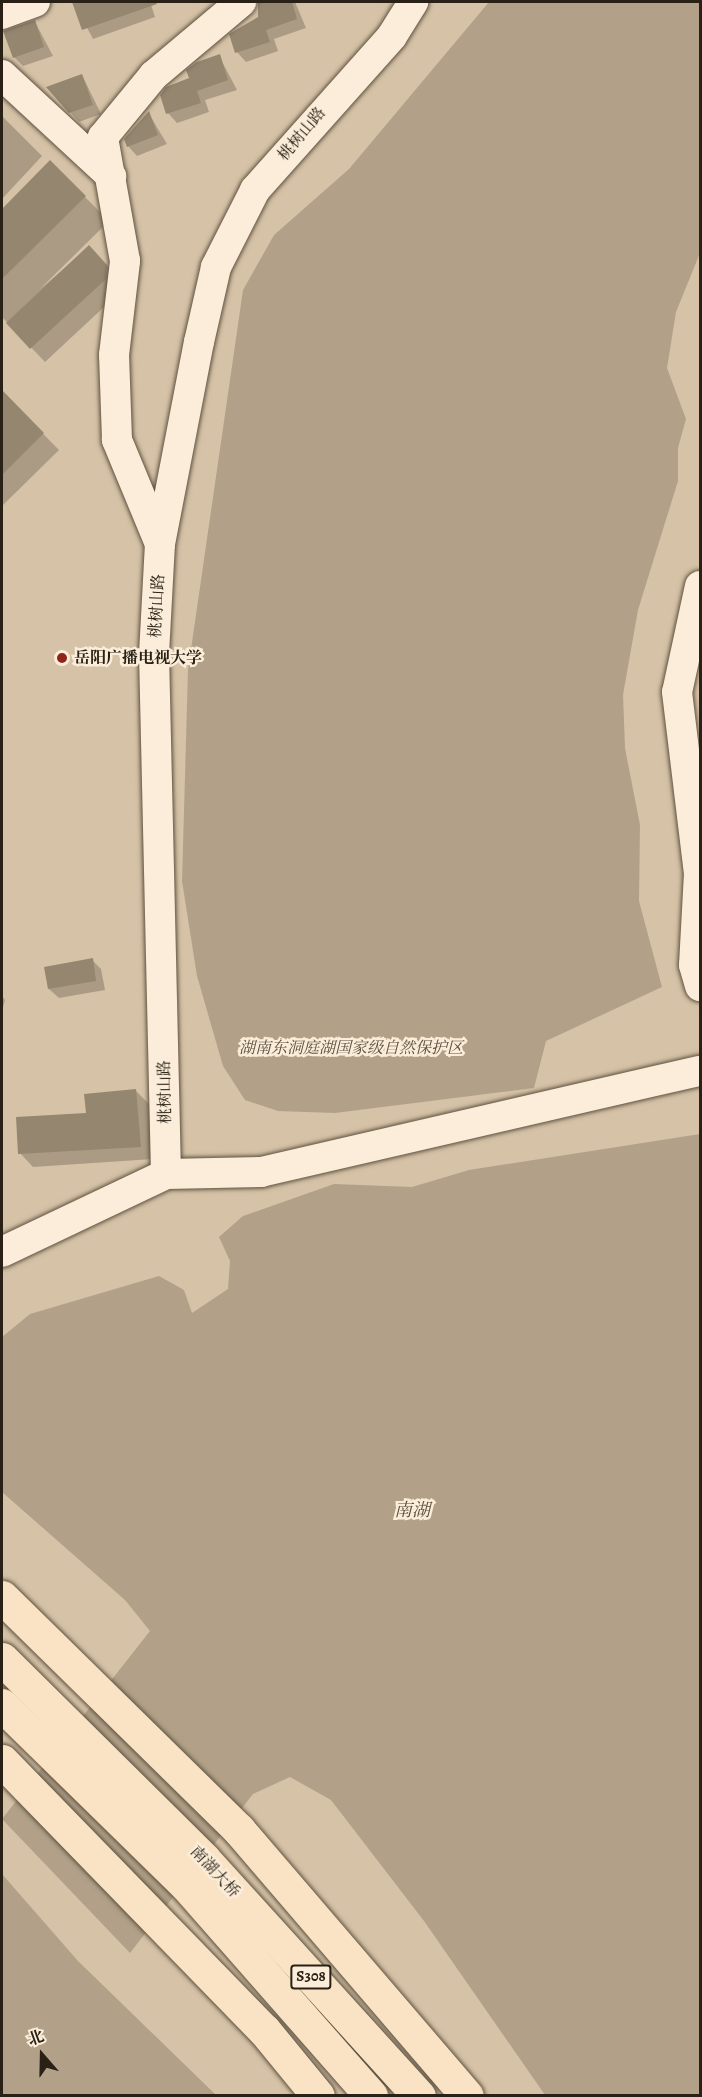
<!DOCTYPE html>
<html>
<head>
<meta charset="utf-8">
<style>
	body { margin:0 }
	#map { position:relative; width:702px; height:2097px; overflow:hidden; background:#f9e3c4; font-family:Alegreya,"Noto Serif SC",serif }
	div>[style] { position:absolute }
	.green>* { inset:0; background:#d6c2a6 }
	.water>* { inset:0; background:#b2a188 }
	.shadow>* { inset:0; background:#0003 }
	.building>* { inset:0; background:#958670 }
	.roads { filter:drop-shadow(0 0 2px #5d5241) drop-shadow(0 0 2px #5d5241) }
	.minor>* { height:30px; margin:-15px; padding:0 15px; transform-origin:15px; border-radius:15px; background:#fbedd9 }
	.major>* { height:33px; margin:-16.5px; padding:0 16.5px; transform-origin:16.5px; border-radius:16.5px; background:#f9e3c4 }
	.highway>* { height:33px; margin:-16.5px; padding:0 16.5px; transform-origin:16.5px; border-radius:16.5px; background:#f9e3c4 }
	.dots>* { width:16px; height:16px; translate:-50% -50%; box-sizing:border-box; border:3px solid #fbedd9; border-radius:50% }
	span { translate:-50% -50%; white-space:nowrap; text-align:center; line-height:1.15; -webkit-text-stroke:5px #fbedd9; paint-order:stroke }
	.shield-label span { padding:2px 4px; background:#fbedd9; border:2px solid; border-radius:4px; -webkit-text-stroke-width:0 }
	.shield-label { font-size:15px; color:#292115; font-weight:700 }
	.street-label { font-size:16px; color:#292115 }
	.poi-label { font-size:16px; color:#292115; font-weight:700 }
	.left { translate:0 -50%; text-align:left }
	.park-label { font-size:16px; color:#5d5140; font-style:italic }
	.water-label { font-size:18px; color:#594e3d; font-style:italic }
	.frame { position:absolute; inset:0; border:3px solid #292115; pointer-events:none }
	.north { position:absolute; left:12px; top:2025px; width:60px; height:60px; -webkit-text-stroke:4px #fbedd9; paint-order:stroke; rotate:340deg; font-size:16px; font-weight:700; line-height:24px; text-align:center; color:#292115 }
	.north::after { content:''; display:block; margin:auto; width:21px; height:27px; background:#292115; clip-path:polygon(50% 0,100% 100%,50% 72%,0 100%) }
</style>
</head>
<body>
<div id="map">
	<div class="green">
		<div style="clip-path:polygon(2px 2px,700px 2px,700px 2095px,2px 2096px)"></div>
	</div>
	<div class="water">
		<div style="clip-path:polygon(489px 2px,700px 2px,700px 253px,676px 312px,667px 368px,686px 419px,678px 448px,678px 481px,638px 610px,623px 695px,625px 748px,640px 825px,639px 901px,662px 987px,546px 1041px,534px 1088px,335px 1113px,278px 1111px,245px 1100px,223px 1066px,197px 976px,182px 881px,188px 670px,243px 290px,274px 235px,349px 169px)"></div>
		<div style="clip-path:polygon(700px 1134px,700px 2095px,545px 2095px,424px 1921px,331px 1800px,290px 1777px,253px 1794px,130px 1953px,2px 1819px,150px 1631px,125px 1600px,2px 1492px,2px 1337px,30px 1314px,159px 1276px,184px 1290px,192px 1313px,228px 1289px,230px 1261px,219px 1237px,243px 1216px,334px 1184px,412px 1187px,469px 1170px)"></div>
		<div style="clip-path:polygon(2px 1874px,78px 1961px,216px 2095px,2px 2095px)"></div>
	</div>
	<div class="shadow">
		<div style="clip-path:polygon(150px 2px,155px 17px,93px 39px,74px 3px)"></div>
		<div style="clip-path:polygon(268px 2px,295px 2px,306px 28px,274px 39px,278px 51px,246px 62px,237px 52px,260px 18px,259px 5px)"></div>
		<div style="clip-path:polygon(35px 22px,53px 56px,23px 66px,14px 57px)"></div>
		<div style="clip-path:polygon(219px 56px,237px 90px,205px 100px,209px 112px,177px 123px,168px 113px)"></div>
		<div style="clip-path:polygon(82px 75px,101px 114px,79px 122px,70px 112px)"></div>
		<div style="clip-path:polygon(149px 114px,167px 144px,137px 156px,128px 146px)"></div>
		<div style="clip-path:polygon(2px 116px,42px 156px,2px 199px)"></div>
		<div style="clip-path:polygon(50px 162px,109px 221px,39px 290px,89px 247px,121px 280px,119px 293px,45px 362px,2px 317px,2px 211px)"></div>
		<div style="clip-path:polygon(2px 392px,59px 450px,2px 506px)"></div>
		<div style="clip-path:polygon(92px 960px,101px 969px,105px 990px,59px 998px,49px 989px,46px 968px)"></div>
		<div style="clip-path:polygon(2px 996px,5px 1000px,2px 1011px)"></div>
		<div style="clip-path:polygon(136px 1091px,149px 1104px,153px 1159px,33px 1167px,20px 1153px)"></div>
	</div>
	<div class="building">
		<div style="clip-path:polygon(72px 2px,156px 2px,157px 4px,82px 30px)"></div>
		<div style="clip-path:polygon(264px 2px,292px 2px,297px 19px,266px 30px,270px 42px,235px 53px,229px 34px,258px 17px,258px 3px)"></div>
		<div style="clip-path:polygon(35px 20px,44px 47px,13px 58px,3px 31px)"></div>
		<div style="clip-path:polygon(220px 54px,228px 80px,197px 91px,201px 103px,166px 114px,160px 95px,166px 87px,189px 78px,186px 70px,197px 62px)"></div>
		<div style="clip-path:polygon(82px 74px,93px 105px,69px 113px,46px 87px)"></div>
		<div style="clip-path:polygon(149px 111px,158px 135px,127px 147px,124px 139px)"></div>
		<div style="clip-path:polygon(50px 160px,86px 196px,2px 279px,2px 209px)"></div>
		<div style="clip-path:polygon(89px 245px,107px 265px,106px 279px,30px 349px,6px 323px)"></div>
		<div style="clip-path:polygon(2px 390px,44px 433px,2px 475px)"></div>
		<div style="clip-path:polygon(93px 958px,96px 981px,48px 989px,44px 967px)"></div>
		<div style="clip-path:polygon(136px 1089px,141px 1147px,18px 1154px,16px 1117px,86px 1113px,84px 1094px)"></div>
	</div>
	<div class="roads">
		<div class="minor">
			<div style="left:2px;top:14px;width:35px;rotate:-20deg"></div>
			<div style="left:2px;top:75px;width:149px;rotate:42.8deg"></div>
			<div style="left:160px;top:544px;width:113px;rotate:-112.5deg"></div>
			<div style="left:117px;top:440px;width:85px;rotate:-92deg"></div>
			<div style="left:114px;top:355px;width:95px;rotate:-83.3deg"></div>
			<div style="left:125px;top:261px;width:126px;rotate:-100.1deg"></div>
			<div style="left:103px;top:137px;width:80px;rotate:-50.6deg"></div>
			<div style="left:154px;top:75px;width:114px;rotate:-40deg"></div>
			<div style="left:700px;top:586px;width:108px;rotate:102.2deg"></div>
			<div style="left:677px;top:692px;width:182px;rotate:83.1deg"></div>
			<div style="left:699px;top:873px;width:92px;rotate:93.1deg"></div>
			<div style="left:694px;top:965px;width:22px;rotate:74deg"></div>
			<div style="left:166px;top:1174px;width:95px;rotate:-1.2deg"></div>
			<div style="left:261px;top:1172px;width:450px;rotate:-13deg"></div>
			<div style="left:2px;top:1252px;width:182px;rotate:-25.4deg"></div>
			<div style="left:166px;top:1174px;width:520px;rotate:-91.32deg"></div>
			<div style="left:154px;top:654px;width:110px;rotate:-86.9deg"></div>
			<div style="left:160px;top:544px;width:206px;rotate:-79.1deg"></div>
			<div style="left:199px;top:342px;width:77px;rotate:-77.2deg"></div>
			<div style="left:216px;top:267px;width:86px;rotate:-63.1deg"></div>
			<div style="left:255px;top:190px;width:206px;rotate:-48.3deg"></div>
			<div style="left:392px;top:36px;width:40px;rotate:-58deg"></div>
		</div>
		<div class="major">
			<div style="left:2px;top:1597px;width:332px;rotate:44.5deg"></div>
			<div style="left:239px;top:1830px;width:350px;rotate:49.4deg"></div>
			<div style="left:2px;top:1761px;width:376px;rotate:45.8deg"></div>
			<div style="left:264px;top:2030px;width:85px;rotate:50.7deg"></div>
		</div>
		<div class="highway">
			<div style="left:2px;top:1659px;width:284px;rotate:44.7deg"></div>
			<div style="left:204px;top:1859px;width:320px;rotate:47.8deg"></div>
			<div style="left:2px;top:1705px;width:256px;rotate:44.4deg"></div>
			<div style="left:185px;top:1884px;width:282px;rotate:48.7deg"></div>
		</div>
	</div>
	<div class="dots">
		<div style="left:62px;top:658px;background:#8f2418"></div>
	</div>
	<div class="shield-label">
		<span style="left:311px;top:1977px">S308</span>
	</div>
	<div class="street-label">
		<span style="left:302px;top:134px;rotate:-50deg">桃树山路</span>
		<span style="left:157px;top:606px;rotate:-87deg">桃树山路</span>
		<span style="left:165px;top:1092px;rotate:-91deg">桃树山路</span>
		<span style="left:215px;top:1872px;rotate:47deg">南湖大桥</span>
	</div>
	<div class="poi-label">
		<span class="left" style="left:74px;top:658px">岳阳广播电视大学</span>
	</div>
	<div class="park-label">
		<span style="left:351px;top:1048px">湖南东洞庭湖国家级自然保护区</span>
	</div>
	<div class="water-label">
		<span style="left:412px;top:1510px">南湖</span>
	</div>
	<div class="frame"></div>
	<div class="north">北</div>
</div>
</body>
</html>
